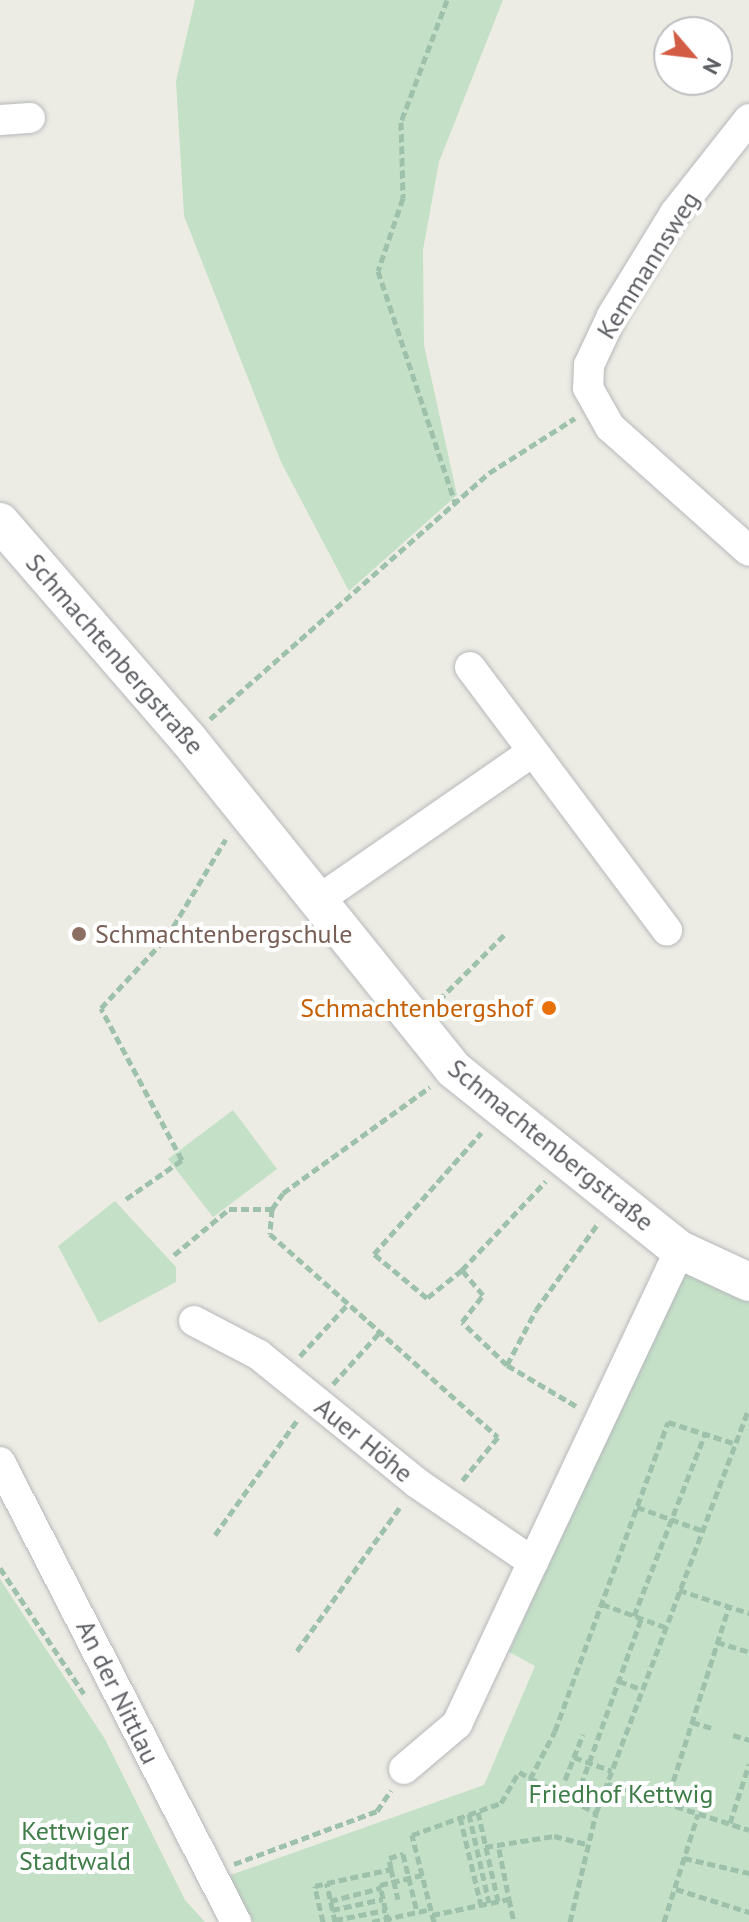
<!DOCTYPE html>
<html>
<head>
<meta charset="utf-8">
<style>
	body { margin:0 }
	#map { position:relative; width:749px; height:1922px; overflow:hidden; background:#edece4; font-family:"PT Sans",sans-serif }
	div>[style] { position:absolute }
	.green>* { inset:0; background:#c4e1c7 }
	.path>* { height:5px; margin-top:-2.5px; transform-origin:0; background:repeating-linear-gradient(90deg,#9ec1ab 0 8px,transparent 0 12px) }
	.roads { filter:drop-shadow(0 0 2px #b6b8bc) drop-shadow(0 0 2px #b6b8bc) }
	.minor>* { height:30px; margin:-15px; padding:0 15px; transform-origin:15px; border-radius:15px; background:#fff }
	.tertiary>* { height:38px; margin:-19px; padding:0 19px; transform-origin:19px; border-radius:19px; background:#fff }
	.dots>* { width:22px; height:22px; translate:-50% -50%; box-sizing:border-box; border:4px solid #fff; border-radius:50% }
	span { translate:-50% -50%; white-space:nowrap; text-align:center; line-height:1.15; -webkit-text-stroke:8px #fff; paint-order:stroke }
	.street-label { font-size:26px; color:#5c5e63 }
	.education-label { font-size:26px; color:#785e54 }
	.left { translate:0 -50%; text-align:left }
	.food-label { font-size:26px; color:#c56008 }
	.right { translate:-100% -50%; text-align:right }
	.park-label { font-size:26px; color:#407e49 }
	.north { position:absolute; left:653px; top:16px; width:80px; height:80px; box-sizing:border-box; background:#fff; border:2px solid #bebfc1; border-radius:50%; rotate:118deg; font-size:22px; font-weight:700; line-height:32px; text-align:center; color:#5c5e63 }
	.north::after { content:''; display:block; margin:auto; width:28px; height:36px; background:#d25d44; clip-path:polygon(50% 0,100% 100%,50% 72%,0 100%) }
</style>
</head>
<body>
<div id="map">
	<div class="green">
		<div style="clip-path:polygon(195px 0,503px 0,439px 162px,423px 250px,424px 345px,457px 495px,349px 591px,281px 462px,184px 216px,176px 81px)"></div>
		<div style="clip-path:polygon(233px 1110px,277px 1169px,213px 1217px,168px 1159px)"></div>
		<div style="clip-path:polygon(115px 1201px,176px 1267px,176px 1282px,99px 1323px,58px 1246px)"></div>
		<div style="clip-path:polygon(683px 1261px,749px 1290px,749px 1922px,253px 1922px,228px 1876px,484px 1785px,535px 1666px,509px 1652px)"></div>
		<div style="clip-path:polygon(0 1579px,105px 1739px,185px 1900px,205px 1922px,0 1922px)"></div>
	</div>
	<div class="path">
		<div style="left:447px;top:0;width:130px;rotate:110.7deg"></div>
		<div style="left:401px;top:122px;width:76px;rotate:88.5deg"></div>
		<div style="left:403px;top:198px;width:77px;rotate:108.9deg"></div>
		<div style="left:378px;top:271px;width:243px;rotate:71.6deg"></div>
		<div style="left:210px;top:719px;width:372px;rotate:-41.4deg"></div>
		<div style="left:489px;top:473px;width:102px;rotate:-32.6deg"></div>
		<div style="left:439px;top:1000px;width:95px;rotate:-45deg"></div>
		<div style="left:126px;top:1199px;width:68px;rotate:-34.9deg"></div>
		<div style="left:182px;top:1160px;width:172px;rotate:-118.1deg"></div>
		<div style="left:101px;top:1008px;width:97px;rotate:-47.1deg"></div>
		<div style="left:167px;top:937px;width:114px;rotate:-59deg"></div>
		<div style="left:272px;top:1209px;width:25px;rotate:95deg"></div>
		<div style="left:270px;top:1234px;width:305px;rotate:41.7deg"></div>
		<div style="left:498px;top:1437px;width:57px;rotate:129.3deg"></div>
		<div style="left:174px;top:1255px;width:72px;rotate:-39.9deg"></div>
		<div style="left:229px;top:1209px;width:43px"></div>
		<div style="left:272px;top:1209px;width:19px;rotate:-55deg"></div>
		<div style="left:283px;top:1193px;width:181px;rotate:-35.8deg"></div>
		<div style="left:462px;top:1270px;width:45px;rotate:141.3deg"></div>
		<div style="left:427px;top:1298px;width:69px;rotate:-140.3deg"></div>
		<div style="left:374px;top:1254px;width:162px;rotate:-48.5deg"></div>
		<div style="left:300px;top:1356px;width:71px;rotate:-47.3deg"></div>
		<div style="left:507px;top:1365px;width:62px;rotate:-136.3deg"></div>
		<div style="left:462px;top:1322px;width:34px;rotate:-52deg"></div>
		<div style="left:483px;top:1295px;width:33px;rotate:-130deg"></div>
		<div style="left:462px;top:1270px;width:122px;rotate:-46.7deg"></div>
		<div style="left:333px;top:1384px;width:70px;rotate:-47.9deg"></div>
		<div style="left:576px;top:1406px;width:80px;rotate:-149.3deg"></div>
		<div style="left:507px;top:1365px;width:62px;rotate:-62.2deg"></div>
		<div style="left:536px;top:1310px;width:108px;rotate:-54.4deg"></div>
		<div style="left:637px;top:1507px;width:68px;rotate:19.8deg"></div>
		<div style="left:215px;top:1535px;width:143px;rotate:-54.4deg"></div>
		<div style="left:0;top:1568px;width:151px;rotate:56.3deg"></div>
		<div style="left:679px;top:1590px;width:74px;rotate:18.2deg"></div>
		<div style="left:602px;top:1604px;width:67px;rotate:20.1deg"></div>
		<div style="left:634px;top:1616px;width:195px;rotate:-68.7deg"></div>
		<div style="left:717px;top:1642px;width:34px;rotate:17deg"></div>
		<div style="left:297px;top:1651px;width:178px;rotate:-54.4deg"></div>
		<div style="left:619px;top:1681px;width:23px;rotate:20deg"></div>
		<div style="left:692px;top:1722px;width:21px;rotate:17deg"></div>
		<div style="left:733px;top:1735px;width:17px;rotate:17deg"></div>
		<div style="left:574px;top:1757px;width:40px;rotate:20.2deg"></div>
		<div style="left:530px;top:1779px;width:54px;rotate:-62.5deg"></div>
		<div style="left:555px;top:1731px;width:329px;rotate:-69.9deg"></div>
		<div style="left:668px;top:1422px;width:68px;rotate:17.9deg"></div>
		<div style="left:565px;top:1780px;width:49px;rotate:-68.6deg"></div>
		<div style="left:607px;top:1784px;width:149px;rotate:17.9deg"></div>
		<div style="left:581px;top:1785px;width:177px;rotate:-70.1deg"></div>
		<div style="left:666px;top:1804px;width:208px;rotate:-72.3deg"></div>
		<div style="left:478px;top:1812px;width:91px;rotate:77.3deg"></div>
		<div style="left:469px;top:1814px;width:91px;rotate:77.3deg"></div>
		<div style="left:460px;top:1817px;width:90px;rotate:76.6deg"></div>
		<div style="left:730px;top:1823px;width:62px;rotate:-72.1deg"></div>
		<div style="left:485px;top:1847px;width:70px;rotate:-9.1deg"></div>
		<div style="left:554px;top:1836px;width:32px;rotate:14deg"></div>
		<div style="left:499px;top:1849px;width:51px;rotate:78.7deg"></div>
		<div style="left:684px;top:1858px;width:67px;rotate:13deg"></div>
		<div style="left:234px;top:1864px;width:153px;rotate:-20.3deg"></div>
		<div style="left:377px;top:1811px;width:25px;rotate:-56deg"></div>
		<div style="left:391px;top:1869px;width:11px;rotate:-100deg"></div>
		<div style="left:389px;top:1858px;width:15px;rotate:-16deg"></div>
		<div style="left:403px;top:1854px;width:60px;rotate:76.4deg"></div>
		<div style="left:676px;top:1889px;width:77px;rotate:17.5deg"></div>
		<div style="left:330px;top:1901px;width:53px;rotate:-14.3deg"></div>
		<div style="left:332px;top:1910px;width:52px;rotate:-12.2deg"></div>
		<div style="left:432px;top:1915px;width:79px;rotate:-11.7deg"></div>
		<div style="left:509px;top:1899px;width:24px;rotate:78deg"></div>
		<div style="left:335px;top:1920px;width:52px;rotate:-11.1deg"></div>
		<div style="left:323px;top:1922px;width:37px;rotate:-103deg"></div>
		<div style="left:315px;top:1886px;width:12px;rotate:-14deg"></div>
		<div style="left:335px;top:1922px;width:40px;rotate:-102deg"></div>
		<div style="left:327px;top:1883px;width:66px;rotate:-12.3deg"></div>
		<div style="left:391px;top:1869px;width:31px;rotate:77deg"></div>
		<div style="left:372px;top:1922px;width:60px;rotate:-12.4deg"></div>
		<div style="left:388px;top:1922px;width:38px;rotate:-102deg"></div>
		<div style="left:380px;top:1885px;width:43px;rotate:-13.4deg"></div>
		<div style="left:434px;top:1922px;width:90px;rotate:-104.2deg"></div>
		<div style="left:412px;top:1835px;width:95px;rotate:-19.8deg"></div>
		<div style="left:501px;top:1803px;width:36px;rotate:-60deg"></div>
		<div style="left:519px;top:1772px;width:87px;rotate:28deg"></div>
		<div style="left:570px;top:1922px;width:112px;rotate:-76.6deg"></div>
		<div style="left:596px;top:1813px;width:432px;rotate:-69.3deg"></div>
		<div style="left:664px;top:1922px;width:113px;rotate:-72.5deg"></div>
	</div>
	<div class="roads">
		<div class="minor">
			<div style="left:749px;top:119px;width:120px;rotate:128.2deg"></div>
			<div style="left:675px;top:213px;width:121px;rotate:121.5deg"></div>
			<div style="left:612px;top:316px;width:54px;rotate:115.1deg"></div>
			<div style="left:589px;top:365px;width:23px;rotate:92deg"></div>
			<div style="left:588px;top:388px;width:45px;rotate:60.6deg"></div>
			<div style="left:610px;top:427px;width:186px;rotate:41.7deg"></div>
			<div style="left:0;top:120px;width:30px;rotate:-4deg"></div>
			<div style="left:470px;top:667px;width:329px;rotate:53.2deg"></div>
			<div style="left:317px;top:901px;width:262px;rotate:-34.7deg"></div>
			<div style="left:194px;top:1321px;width:73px;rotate:27.6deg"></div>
			<div style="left:259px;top:1355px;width:203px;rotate:39deg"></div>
			<div style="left:417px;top:1483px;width:140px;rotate:34.3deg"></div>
			<div style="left:533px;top:1562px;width:345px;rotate:-64.8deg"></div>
			<div style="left:0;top:1462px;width:517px;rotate:62.84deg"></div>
			<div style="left:404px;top:1769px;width:70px;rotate:-40.3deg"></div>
			<div style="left:457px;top:1724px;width:179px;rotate:-64.9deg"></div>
		</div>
		<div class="tertiary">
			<div style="left:0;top:522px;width:287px;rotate:49.1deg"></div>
			<div style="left:188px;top:739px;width:423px;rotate:51.2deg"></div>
			<div style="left:453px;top:1069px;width:290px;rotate:38.6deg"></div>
			<div style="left:680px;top:1250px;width:76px;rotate:24.9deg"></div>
		</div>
	</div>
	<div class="dots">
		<div style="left:79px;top:934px;background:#8d6e63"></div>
		<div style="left:549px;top:1008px;background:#e8710a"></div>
	</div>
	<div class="street-label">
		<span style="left:648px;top:265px;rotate:-58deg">Kemmannsweg</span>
		<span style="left:115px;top:654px;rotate:49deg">Schmachtenbergstraße</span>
		<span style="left:551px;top:1145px;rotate:39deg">Schmachtenbergstraße</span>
		<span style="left:364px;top:1440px;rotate:39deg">Auer Höhe</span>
		<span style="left:118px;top:1692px;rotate:64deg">An der Nittlau</span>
	</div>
	<div class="education-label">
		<span class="left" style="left:95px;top:934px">Schmachtenbergschule</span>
	</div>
	<div class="food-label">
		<span class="right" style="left:533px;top:1008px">Schmachtenbergshof</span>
	</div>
	<div class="park-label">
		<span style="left:621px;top:1794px">Friedhof Kettwig</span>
		<span style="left:75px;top:1846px">Kettwiger<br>Stadtwald</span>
	</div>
	<div class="north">N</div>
</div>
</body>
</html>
